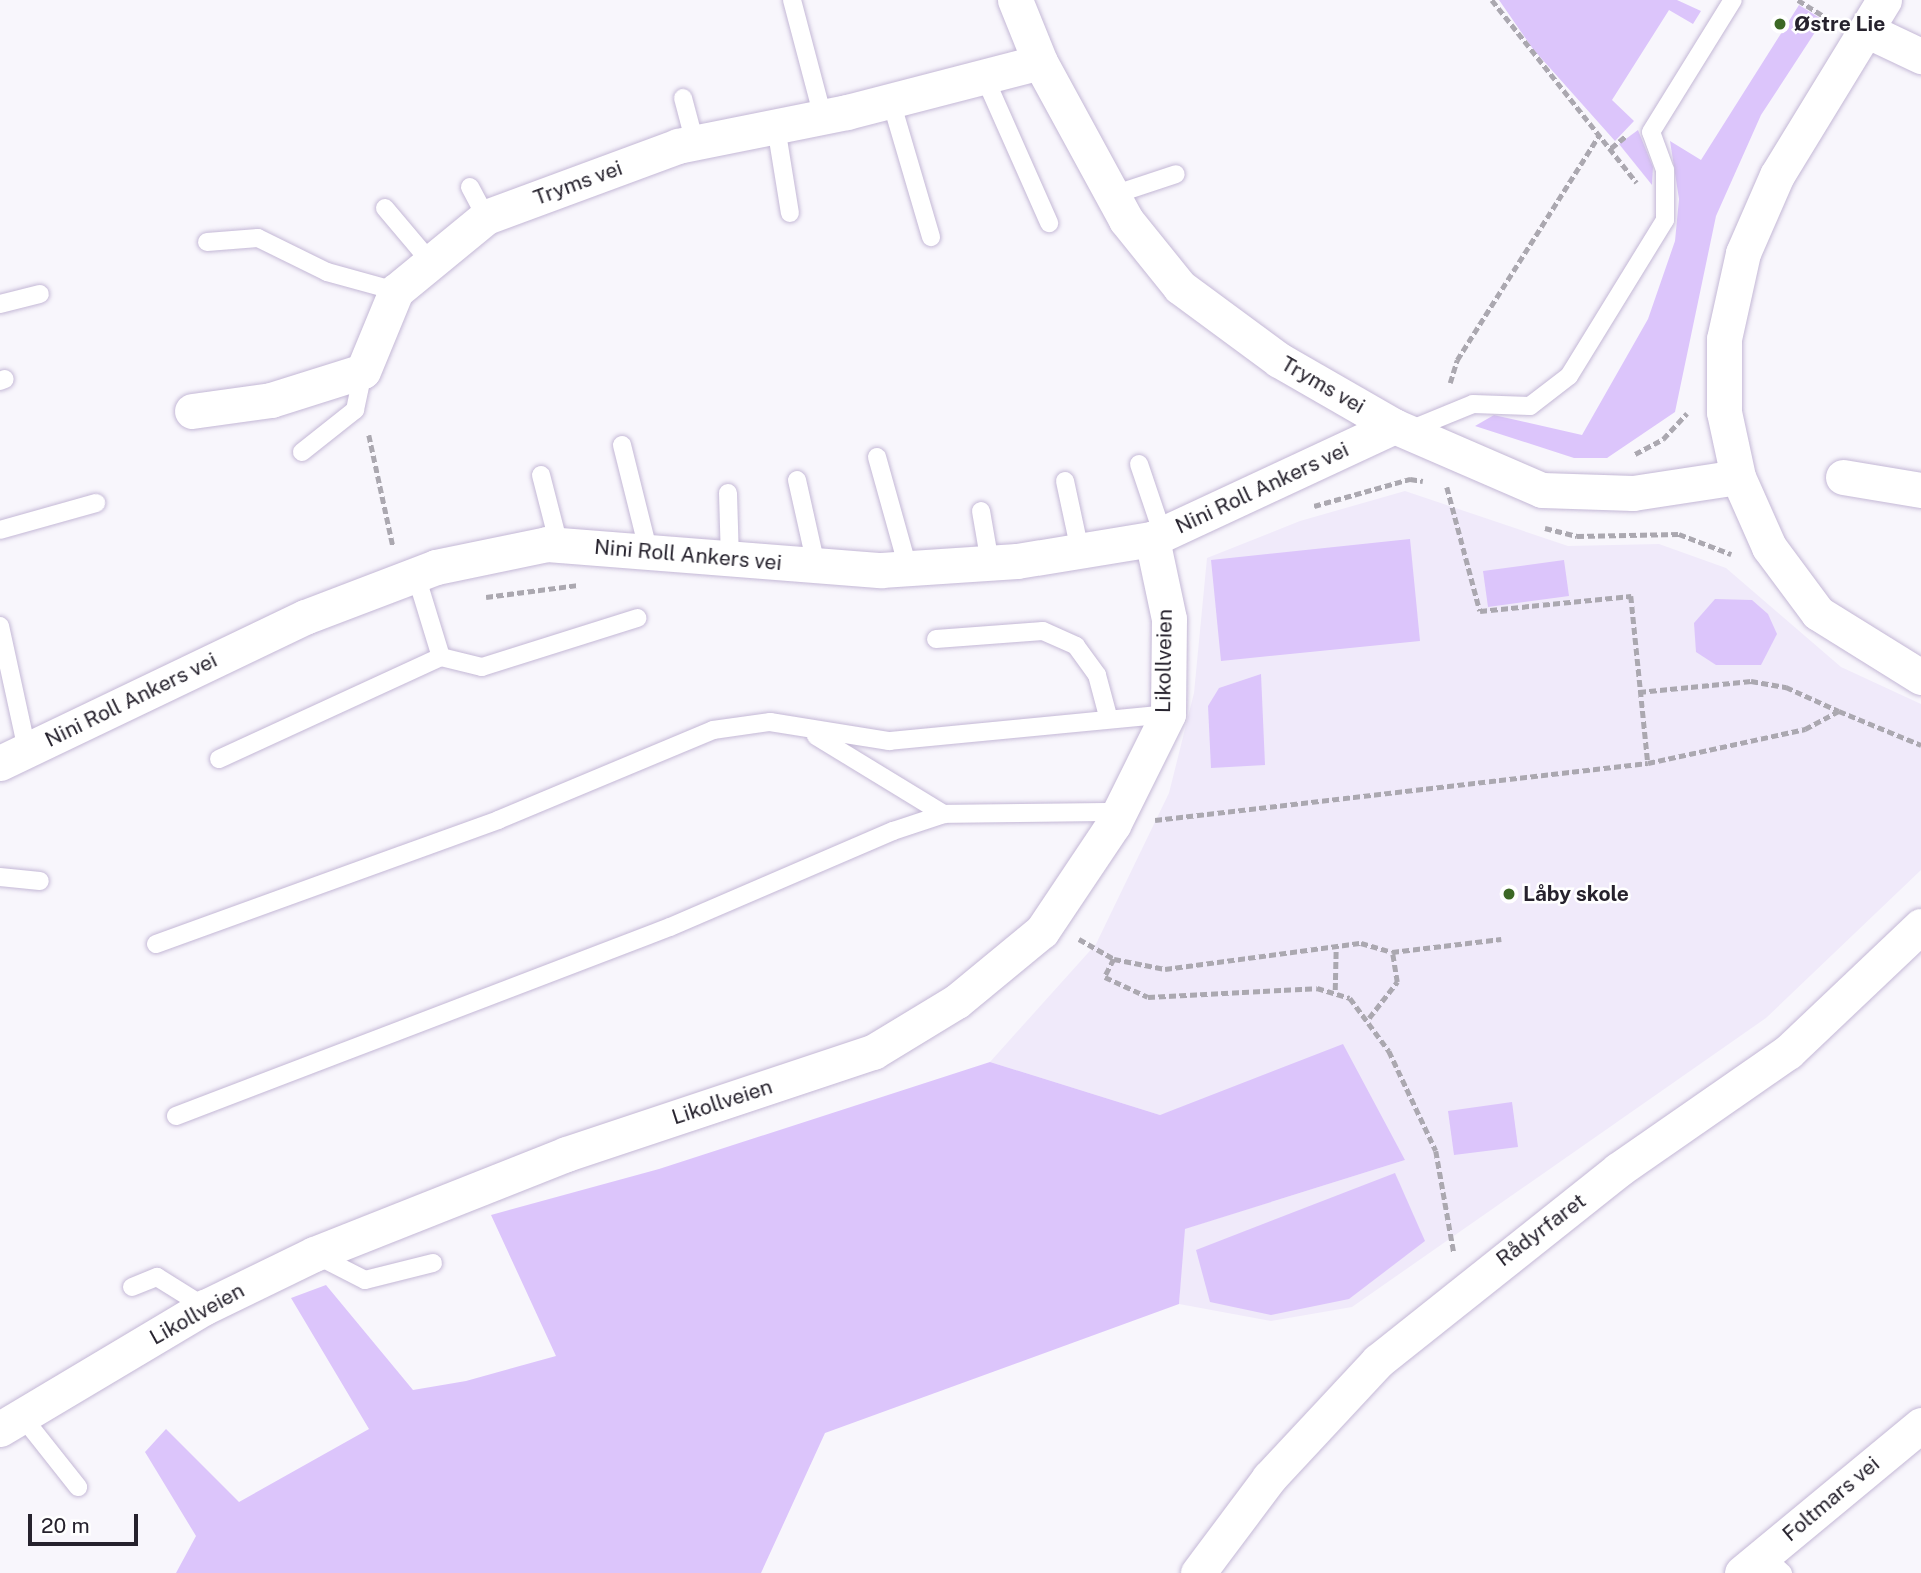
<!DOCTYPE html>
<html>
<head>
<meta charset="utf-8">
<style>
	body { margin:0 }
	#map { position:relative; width:1921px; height:1573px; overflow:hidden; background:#f8f6fc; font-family:"Public Sans",sans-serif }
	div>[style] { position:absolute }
	.built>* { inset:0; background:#f0eafa }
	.green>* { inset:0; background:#dcc5fb }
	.path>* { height:4.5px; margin-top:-2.25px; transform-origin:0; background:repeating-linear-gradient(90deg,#aba8b0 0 7px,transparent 0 10.5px) }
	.roads { filter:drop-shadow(0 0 2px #c4b8d6) drop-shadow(0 0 2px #c4b8d6) }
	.lane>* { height:18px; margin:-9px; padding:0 9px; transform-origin:9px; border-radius:9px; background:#fff }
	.street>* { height:35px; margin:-17.5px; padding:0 17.5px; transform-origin:17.5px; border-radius:17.5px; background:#fff }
	.dots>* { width:19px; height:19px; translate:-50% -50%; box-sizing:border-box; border:4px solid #fff; border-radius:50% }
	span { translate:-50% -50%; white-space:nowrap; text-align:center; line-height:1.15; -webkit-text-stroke:5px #fff; paint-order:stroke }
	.poi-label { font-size:21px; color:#26222d; font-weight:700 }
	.left { translate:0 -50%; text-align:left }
	.street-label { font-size:21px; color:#26222d }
	.scale { position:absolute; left:28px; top:1514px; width:110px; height:32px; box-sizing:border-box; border:4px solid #26222d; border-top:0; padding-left:9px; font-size:21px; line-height:24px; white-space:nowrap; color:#26222d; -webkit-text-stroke:5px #fff; paint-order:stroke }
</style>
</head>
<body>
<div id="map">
	<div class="built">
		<div style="clip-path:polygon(1405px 491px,1568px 546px,1659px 544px,1726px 568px,1841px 667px,1921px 704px,1921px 870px,1766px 1018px,1352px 1307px,1271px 1321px,1179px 1304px,1184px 1229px,1405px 1160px,1231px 1092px,1160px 1115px,990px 1062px,1096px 944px,1169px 793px,1194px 693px,1207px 558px,1300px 521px)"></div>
	</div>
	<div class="green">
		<div style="clip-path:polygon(1499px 0,1677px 0,1701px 11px,1693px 24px,1669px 10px,1612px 100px,1634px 121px,1615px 141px,1533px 49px)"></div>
		<div style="clip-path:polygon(1799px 5px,1823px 20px,1761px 115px,1716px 216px,1675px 412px,1607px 458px,1574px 458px,1475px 426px,1494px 415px,1582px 435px,1648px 319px,1675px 241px,1679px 199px,1670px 141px,1701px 160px)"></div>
		<div style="clip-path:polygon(1638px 130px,1653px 167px,1652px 185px,1619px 144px)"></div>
		<div style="clip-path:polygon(1410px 539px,1420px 641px,1221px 661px,1211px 560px)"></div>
		<div style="clip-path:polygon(1564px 560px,1569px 596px,1488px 607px,1483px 571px)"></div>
		<div style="clip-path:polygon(1715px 599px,1752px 600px,1768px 614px,1777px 634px,1761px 665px,1716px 665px,1696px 652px,1694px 623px)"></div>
		<div style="clip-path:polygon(1261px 674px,1265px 765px,1211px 768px,1208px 706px,1219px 688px)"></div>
		<div style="clip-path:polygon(1343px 1044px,1405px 1160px,1185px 1229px,1179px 1304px,825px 1433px,761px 1573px,176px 1573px,196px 1536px,145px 1452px,166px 1429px,239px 1502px,369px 1429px,291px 1298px,326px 1285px,413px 1390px,466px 1381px,556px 1356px,491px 1215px,659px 1169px,990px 1062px,1160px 1115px)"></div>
		<div style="clip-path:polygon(1512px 1102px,1518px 1147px,1454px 1155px,1448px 1111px)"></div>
		<div style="clip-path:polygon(1395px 1173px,1425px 1241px,1349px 1299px,1271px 1315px,1210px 1302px,1196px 1250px)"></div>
	</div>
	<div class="path">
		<div style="left:1492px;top:0;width:233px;rotate:51.6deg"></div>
		<div style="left:1798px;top:0;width:38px;rotate:32deg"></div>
		<div style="left:1611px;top:148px;width:19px;rotate:-39deg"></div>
		<div style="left:1450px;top:383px;width:24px;rotate:-73deg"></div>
		<div style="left:1457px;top:360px;width:267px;rotate:-57.7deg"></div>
		<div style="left:369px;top:435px;width:114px;rotate:77.8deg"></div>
		<div style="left:1635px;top:454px;width:32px;rotate:-28deg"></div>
		<div style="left:1663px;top:439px;width:35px;rotate:-47deg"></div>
		<div style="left:1447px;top:487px;width:128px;rotate:75.1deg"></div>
		<div style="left:1480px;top:611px;width:152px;rotate:-5.7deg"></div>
		<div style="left:1631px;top:596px;width:168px;rotate:84.2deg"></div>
		<div style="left:1314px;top:506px;width:100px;rotate:-15.7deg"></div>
		<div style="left:1410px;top:479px;width:13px;rotate:9deg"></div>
		<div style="left:1545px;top:528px;width:33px;rotate:14deg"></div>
		<div style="left:1577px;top:536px;width:102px;rotate:-1.1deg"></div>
		<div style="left:1679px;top:534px;width:56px;rotate:21deg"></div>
		<div style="left:486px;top:597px;width:94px;rotate:-7.4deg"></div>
		<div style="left:1639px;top:692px;width:113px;rotate:-5.6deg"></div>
		<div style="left:1751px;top:681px;width:36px;rotate:10deg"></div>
		<div style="left:1786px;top:687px;width:58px;rotate:24.4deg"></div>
		<div style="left:1155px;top:820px;width:496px;rotate:-6.6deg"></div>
		<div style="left:1648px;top:763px;width:161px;rotate:-12.2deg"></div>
		<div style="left:1805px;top:729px;width:38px;rotate:-28deg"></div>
		<div style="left:1839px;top:711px;width:89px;rotate:22.5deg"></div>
		<div style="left:1079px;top:939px;width:40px;rotate:29.7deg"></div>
		<div style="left:1114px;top:959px;width:52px;rotate:11.1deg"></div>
		<div style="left:1165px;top:969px;width:198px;rotate:-7.6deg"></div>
		<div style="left:1361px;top:943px;width:32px;rotate:16deg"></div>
		<div style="left:1392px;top:952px;width:110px;rotate:-6.8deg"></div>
		<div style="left:1114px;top:959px;width:20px;rotate:117deg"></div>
		<div style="left:1105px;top:977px;width:47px;rotate:24.9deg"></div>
		<div style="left:1148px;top:997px;width:169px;rotate:-3deg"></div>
		<div style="left:1317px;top:988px;width:34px;rotate:17deg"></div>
		<div style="left:1350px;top:998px;width:66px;rotate:53.7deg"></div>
		<div style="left:1389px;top:1051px;width:110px;rotate:64.8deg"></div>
		<div style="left:1436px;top:1151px;width:104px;rotate:80deg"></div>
		<div style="left:1335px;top:990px;width:44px;rotate:-88.7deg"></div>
		<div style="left:1369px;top:1018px;width:46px;rotate:-52.1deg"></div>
		<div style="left:1397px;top:982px;width:30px;rotate:-99deg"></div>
	</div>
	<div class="roads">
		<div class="lane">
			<div style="left:792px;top:0;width:121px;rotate:75.2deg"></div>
			<div style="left:984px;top:76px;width:161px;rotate:66.1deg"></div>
			<div style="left:683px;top:98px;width:47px;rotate:75.1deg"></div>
			<div style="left:891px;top:101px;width:142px;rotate:73.6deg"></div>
			<div style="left:776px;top:127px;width:87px;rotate:80.8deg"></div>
			<div style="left:470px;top:187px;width:34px;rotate:62deg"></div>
			<div style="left:1113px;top:195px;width:66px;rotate:-18.4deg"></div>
			<div style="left:385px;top:208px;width:68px;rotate:49.8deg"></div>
			<div style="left:207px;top:242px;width:51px;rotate:-4.5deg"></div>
			<div style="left:258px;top:238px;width:77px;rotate:26.2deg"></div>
			<div style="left:327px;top:272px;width:72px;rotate:15.4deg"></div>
			<div style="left:0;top:304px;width:41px;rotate:-14deg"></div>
			<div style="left:0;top:381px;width:5px;rotate:-22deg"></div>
			<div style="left:1407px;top:431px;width:71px;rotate:-22.2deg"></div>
			<div style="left:1473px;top:404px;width:57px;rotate:2deg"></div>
			<div style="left:1530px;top:406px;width:49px;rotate:-37.6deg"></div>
			<div style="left:1569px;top:376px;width:183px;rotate:-58.4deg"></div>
			<div style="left:1665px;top:220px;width:50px;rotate:-90deg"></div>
			<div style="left:1665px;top:170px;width:40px;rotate:-110.2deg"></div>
			<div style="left:1651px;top:132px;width:155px;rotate:-58.2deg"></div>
			<div style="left:622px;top:445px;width:107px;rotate:76deg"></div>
			<div style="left:302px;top:452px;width:68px;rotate:-38.4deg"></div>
			<div style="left:355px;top:410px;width:40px;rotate:-78deg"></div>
			<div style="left:877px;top:457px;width:115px;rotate:74.4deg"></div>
			<div style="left:1139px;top:464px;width:75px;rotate:71.3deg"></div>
			<div style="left:541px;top:475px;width:72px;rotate:75.6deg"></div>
			<div style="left:797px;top:480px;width:87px;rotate:77.4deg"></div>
			<div style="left:1065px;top:481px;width:72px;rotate:77.9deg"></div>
			<div style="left:728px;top:493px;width:67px;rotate:88.3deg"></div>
			<div style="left:981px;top:511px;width:53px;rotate:80.2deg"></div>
			<div style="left:0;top:530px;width:100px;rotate:-15.7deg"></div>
			<div style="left:0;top:626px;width:127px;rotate:77.7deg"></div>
			<div style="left:936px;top:639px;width:107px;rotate:-4.3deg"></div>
			<div style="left:1043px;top:631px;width:36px;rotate:24deg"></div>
			<div style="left:1076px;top:646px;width:36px;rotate:54deg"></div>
			<div style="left:1097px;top:675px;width:42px;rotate:75deg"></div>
			<div style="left:441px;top:657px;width:42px;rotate:13.7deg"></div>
			<div style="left:482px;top:667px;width:163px;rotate:-17.5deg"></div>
			<div style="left:816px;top:736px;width:150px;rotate:31.4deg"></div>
			<div style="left:219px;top:759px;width:244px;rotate:-24.7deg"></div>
			<div style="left:441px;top:657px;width:86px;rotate:-107deg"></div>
			<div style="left:0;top:877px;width:40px;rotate:5.7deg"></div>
			<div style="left:156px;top:944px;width:364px;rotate:-19.9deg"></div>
			<div style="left:498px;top:820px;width:233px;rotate:-22.7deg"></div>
			<div style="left:713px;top:730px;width:58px;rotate:-8deg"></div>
			<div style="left:770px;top:722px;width:121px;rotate:9.1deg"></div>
			<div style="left:889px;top:741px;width:280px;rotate:-5.5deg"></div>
			<div style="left:176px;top:1116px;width:529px;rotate:-20.94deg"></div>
			<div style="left:670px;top:927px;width:243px;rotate:-23.3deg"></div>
			<div style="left:893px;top:831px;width:54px;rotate:-18.4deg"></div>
			<div style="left:944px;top:814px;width:174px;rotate:-0.7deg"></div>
			<div style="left:314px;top:1254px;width:57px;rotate:27deg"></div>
			<div style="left:365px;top:1280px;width:70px;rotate:-14deg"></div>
			<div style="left:132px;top:1287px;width:27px;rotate:-22deg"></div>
			<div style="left:157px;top:1277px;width:57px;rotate:32deg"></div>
			<div style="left:21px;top:1415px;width:92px;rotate:51.6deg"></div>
			<div style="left:1763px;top:1555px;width:27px;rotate:42deg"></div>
		</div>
		<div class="street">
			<div style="left:1015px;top:0;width:67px;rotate:68deg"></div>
			<div style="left:1040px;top:62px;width:180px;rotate:61.4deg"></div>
			<div style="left:1126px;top:220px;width:86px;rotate:51.1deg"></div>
			<div style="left:1180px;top:287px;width:123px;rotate:36.4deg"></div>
			<div style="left:1279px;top:360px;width:133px;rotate:29.9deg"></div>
			<div style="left:1394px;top:426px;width:161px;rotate:23.4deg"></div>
			<div style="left:1542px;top:490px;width:91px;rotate:1.9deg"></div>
			<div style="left:1633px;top:493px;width:106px;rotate:-8.7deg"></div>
			<div style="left:1884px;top:0;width:205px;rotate:121.4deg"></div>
			<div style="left:1777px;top:175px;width:85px;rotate:113.6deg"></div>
			<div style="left:1743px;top:253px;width:88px;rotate:102.5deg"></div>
			<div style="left:1724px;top:339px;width:73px;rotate:90deg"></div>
			<div style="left:1724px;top:412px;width:66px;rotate:77.8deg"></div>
			<div style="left:1738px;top:477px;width:77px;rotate:66.1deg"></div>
			<div style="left:1769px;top:547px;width:82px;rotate:53.4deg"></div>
			<div style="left:1818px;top:613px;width:121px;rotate:31.9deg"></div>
			<div style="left:1868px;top:31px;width:59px;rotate:25.3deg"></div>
			<div style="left:192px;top:411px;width:80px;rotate:-7.9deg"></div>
			<div style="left:271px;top:400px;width:96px;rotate:-17.5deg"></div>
			<div style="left:363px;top:371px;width:87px;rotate:-67.6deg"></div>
			<div style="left:396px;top:291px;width:117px;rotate:-39.4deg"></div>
			<div style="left:486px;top:217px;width:205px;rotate:-20.3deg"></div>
			<div style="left:678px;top:146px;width:172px;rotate:-11.4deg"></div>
			<div style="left:847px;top:112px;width:199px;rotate:-14.5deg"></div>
			<div style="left:1843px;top:477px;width:79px;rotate:9.5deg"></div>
			<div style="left:0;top:763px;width:338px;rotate:-25.6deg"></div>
			<div style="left:305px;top:617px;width:140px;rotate:-20.9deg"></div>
			<div style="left:436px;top:567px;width:113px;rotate:-11.7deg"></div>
			<div style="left:547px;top:544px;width:335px;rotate:4.5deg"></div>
			<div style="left:881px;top:570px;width:136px;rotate:-3.8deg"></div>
			<div style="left:1017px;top:561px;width:137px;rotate:-9.3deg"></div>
			<div style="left:1152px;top:539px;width:267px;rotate:-25deg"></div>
			<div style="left:0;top:1429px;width:239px;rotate:-30.8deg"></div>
			<div style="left:205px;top:1307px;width:121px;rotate:-25.9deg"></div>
			<div style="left:314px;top:1254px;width:271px;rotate:-21.6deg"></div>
			<div style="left:566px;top:1154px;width:324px;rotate:-18.4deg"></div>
			<div style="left:873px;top:1052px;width:98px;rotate:-31.3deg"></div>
			<div style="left:957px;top:1001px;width:110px;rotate:-39.5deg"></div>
			<div style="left:1042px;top:931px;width:128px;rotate:-56.2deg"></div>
			<div style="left:1113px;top:825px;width:124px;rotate:-63.6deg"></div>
			<div style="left:1168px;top:714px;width:95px;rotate:-89.4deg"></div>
			<div style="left:1169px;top:619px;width:82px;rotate:-102deg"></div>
			<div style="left:1198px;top:1573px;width:119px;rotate:-53.2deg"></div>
			<div style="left:1269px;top:1478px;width:160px;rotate:-47deg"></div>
			<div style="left:1378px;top:1361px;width:307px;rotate:-38.5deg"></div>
			<div style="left:1618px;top:1170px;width:207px;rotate:-34.8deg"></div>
			<div style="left:1788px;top:1052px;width:183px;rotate:-43.5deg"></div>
			<div style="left:1742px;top:1573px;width:232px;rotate:-39.6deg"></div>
		</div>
	</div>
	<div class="dots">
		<div style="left:1780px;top:24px;background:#3c6825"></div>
		<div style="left:1509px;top:894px;background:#3c6825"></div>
	</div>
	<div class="poi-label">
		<span class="left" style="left:1794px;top:24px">Østre Lie</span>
		<span class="left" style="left:1523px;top:894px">Låby skole</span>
	</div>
	<div class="street-label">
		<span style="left:578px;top:183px;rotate:-20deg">Tryms vei</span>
		<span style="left:1323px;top:385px;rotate:30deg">Tryms vei</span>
		<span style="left:1262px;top:488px;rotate:-25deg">Nini Roll Ankers vei</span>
		<span style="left:688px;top:555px;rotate:5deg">Nini Roll Ankers vei</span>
		<span style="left:1164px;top:661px;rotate:-89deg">Likollveien</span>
		<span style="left:131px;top:700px;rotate:-26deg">Nini Roll Ankers vei</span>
		<span style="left:722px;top:1102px;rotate:-18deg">Likollveien</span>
		<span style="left:1541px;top:1230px;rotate:-37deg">Rådyrfaret</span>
		<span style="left:197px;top:1314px;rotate:-29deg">Likollveien</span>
		<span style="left:1831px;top:1499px;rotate:-40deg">Foltmars vei</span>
	</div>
	<div class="scale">20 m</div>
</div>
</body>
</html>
